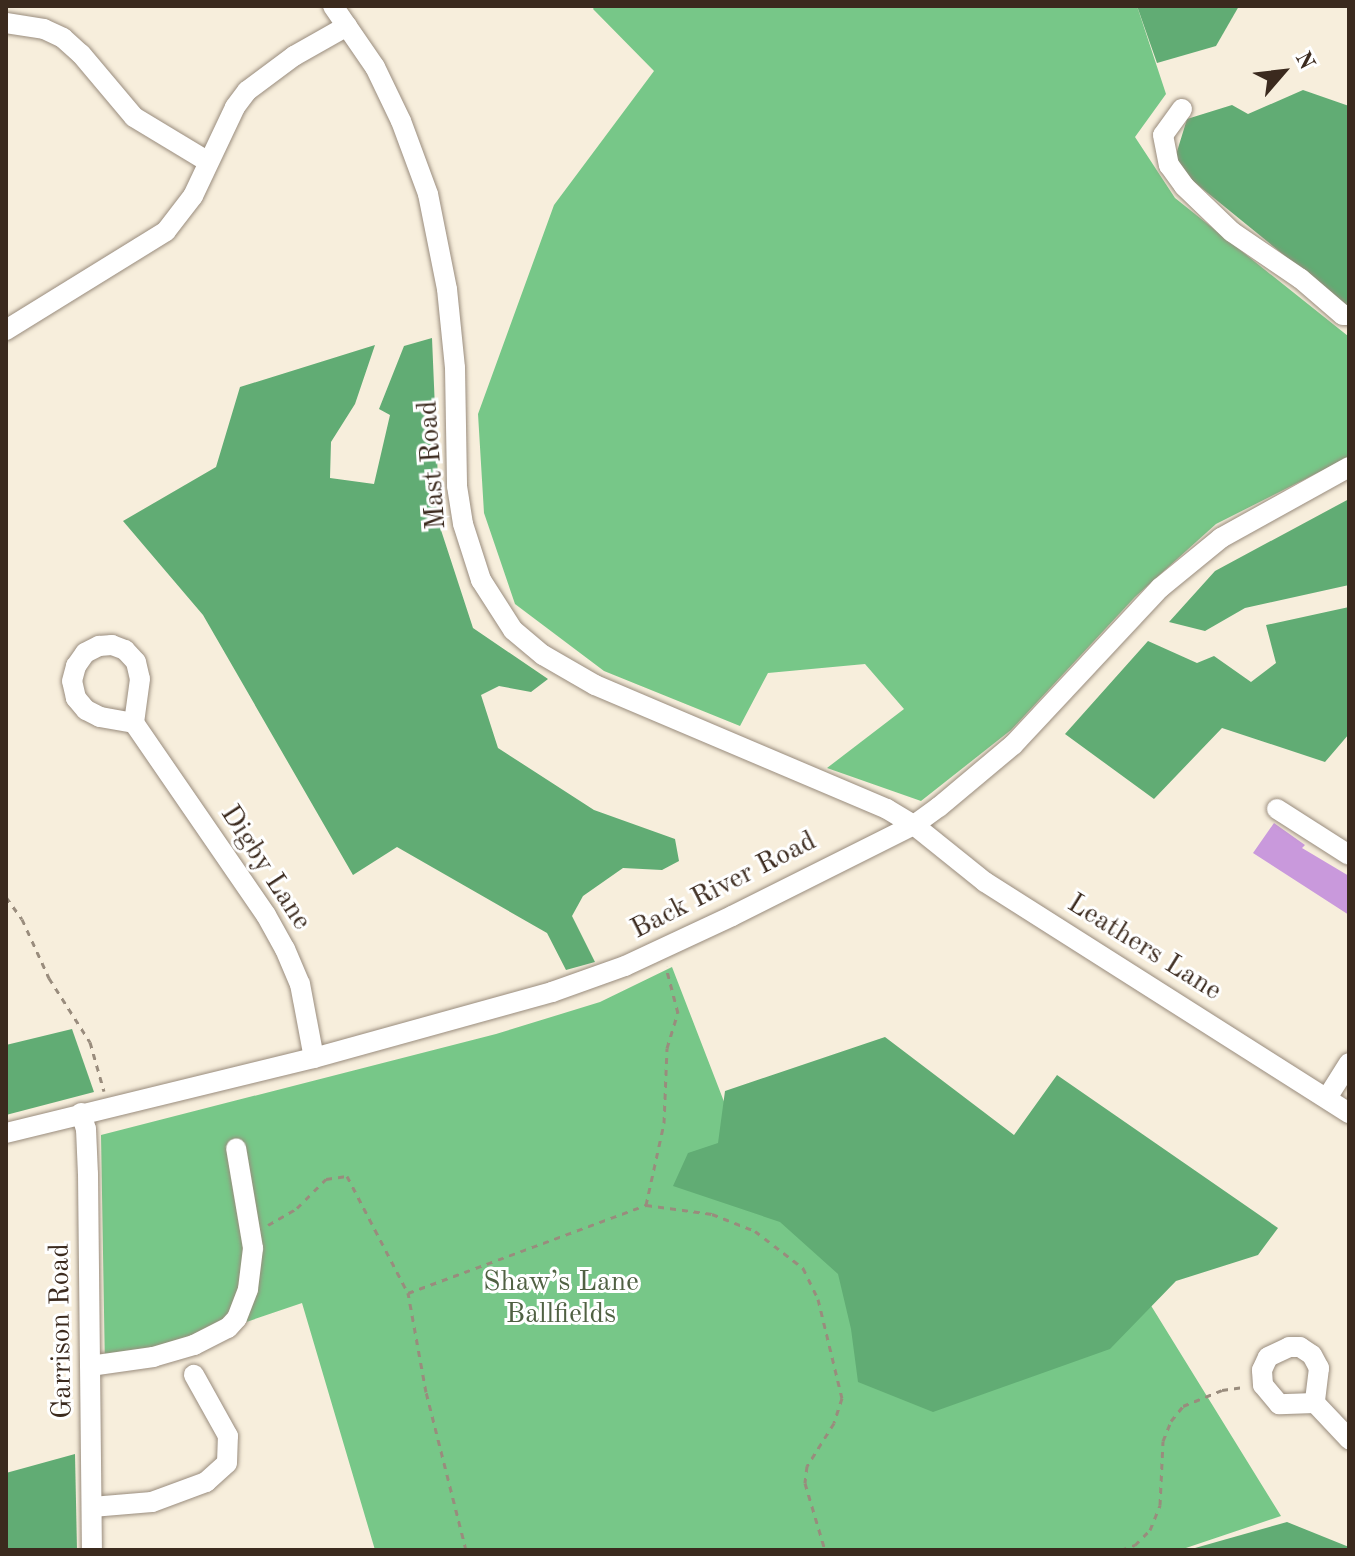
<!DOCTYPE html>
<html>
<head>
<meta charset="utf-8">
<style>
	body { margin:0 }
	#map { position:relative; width:1355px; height:1556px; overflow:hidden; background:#f7eedc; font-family:"Old Standard TT",serif }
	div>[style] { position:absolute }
	.green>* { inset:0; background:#77c788 }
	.forest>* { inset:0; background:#61ac74 }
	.building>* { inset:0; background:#c999dc }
	.path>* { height:3px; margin-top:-1.5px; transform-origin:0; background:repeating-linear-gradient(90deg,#998c7d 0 6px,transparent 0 12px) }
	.roads { filter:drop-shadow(0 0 2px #998c7d) drop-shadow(0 0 2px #998c7d) }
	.minor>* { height:20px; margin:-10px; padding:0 10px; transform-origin:10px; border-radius:10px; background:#fff }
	span { translate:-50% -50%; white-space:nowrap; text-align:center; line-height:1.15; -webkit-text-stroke:6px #fff; paint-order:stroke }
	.street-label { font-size:28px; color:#3b2a1e }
	.park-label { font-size:28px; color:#506143 }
	.frame { position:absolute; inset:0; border:8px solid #3b2a1e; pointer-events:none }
	.north { position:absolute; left:1243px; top:32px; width:80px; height:80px; -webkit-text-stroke:6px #fff; paint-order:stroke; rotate:62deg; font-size:22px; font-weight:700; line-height:32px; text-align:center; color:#3b2a1e }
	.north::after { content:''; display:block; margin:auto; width:28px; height:36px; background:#3b2a1e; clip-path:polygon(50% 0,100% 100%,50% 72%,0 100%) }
</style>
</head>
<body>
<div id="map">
	<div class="green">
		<div style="clip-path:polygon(595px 6px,1137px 6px,1166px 94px,1135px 137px,1175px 198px,1348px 336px,1349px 457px,1216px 524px,1135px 597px,1011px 730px,921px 801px,827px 768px,904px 709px,865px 664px,768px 673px,740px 726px,604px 671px,515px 604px,484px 513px,478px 414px,554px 205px,654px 71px,593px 9px)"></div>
		<div style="clip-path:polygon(672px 967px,728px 1112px,1142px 1291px,1281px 1516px,1180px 1550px,375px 1550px,302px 1303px,105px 1370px,101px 1135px,496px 1034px,600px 1002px)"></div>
	</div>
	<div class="forest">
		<div style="clip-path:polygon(1137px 6px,1239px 6px,1216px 46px,1157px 63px)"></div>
		<div style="clip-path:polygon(1303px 90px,1349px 106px,1349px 308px,1193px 181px,1175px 158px,1187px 119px,1232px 105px,1248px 114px)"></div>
		<div style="clip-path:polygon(432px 338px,440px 527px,473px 628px,548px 679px,531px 692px,499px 686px,481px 695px,498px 748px,594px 810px,675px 839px,679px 861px,662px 870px,623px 868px,583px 896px,572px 916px,595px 962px,566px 970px,547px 933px,397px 847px,353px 875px,203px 615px,123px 521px,216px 467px,240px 387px,375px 345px,355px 404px,331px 442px,330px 478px,374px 484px,390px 415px,379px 409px,404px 346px)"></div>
		<div style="clip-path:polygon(1349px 499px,1349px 585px,1245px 608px,1205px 631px,1169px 622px,1215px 571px)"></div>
		<div style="clip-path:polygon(1349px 607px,1349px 734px,1325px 762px,1222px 728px,1154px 799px,1065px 734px,1148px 641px,1197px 663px,1214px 656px,1251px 682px,1276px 663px,1266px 625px)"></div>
		<div style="clip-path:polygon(72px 1029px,94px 1092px,6px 1115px,6px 1045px)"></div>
		<div style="clip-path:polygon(885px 1037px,1014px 1135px,1057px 1075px,1278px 1228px,1258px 1255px,1176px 1281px,1110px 1349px,933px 1412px,858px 1382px,851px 1329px,838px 1274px,780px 1222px,673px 1186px,688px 1153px,718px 1143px,725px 1091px)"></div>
		<div style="clip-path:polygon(75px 1454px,77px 1550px,6px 1550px,6px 1473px)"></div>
		<div style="clip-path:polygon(1287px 1522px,1349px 1547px,1349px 1550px,1188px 1550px)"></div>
	</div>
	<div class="building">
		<div style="clip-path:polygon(1274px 823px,1305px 845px,1302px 848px,1349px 876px,1349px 915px,1253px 853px)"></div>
	</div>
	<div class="path">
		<div style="left:6px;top:897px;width:27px;rotate:54deg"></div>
		<div style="left:22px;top:919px;width:65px;rotate:65.4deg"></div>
		<div style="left:49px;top:978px;width:76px;rotate:57.4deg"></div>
		<div style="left:90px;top:1042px;width:51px;rotate:74.1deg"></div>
		<div style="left:646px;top:1205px;width:84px;rotate:-77.6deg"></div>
		<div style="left:664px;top:1123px;width:75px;rotate:-87.7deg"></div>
		<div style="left:667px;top:1048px;width:37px;rotate:-73deg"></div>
		<div style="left:678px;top:1013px;width:48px;rotate:-104.6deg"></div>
		<div style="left:268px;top:1225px;width:34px;rotate:-30deg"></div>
		<div style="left:297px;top:1208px;width:41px;rotate:-45deg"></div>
		<div style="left:326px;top:1179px;width:21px;rotate:-8deg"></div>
		<div style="left:347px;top:1176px;width:132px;rotate:62.5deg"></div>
		<div style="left:466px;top:1550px;width:163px;rotate:-104.2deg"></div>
		<div style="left:426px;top:1392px;width:101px;rotate:-100.3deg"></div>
		<div style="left:408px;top:1293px;width:254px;rotate:-20.3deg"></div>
		<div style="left:646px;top:1205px;width:67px;rotate:7.8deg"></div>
		<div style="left:712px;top:1214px;width:46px;rotate:21.6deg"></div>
		<div style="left:755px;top:1231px;width:61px;rotate:37.6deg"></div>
		<div style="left:803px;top:1268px;width:34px;rotate:64deg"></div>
		<div style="left:818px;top:1299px;width:102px;rotate:76.4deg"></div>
		<div style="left:842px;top:1398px;width:26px;rotate:108deg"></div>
		<div style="left:834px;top:1423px;width:51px;rotate:122.1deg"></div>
		<div style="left:807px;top:1466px;width:17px;rotate:97deg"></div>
		<div style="left:805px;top:1483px;width:70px;rotate:73.4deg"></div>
		<div style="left:1121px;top:1550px;width:15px;rotate:-20deg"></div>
		<div style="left:1135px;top:1545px;width:21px;rotate:-45deg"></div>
		<div style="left:1150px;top:1530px;width:27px;rotate:-68deg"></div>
		<div style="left:1160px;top:1505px;width:64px;rotate:-87.3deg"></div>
		<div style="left:1163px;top:1441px;width:22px;rotate:-68deg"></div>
		<div style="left:1171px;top:1421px;width:19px;rotate:-51deg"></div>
		<div style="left:1183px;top:1406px;width:42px;rotate:-22.3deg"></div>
		<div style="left:1222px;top:1390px;width:22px;rotate:-8deg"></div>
	</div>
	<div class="roads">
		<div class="minor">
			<div style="left:333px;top:6px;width:74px;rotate:55.5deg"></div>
			<div style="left:375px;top:67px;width:60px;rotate:64.3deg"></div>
			<div style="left:401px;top:121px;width:78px;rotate:69.7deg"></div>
			<div style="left:428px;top:194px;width:97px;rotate:78.7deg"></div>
			<div style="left:447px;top:289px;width:79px;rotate:84.2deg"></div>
			<div style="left:455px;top:368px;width:118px;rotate:89deg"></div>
			<div style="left:457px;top:486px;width:38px;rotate:81deg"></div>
			<div style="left:463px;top:524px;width:59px;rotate:72.2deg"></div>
			<div style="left:481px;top:580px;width:59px;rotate:57.4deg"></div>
			<div style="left:513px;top:630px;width:39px;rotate:40deg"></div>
			<div style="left:543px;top:655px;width:60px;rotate:30deg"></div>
			<div style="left:595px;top:685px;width:317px;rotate:23deg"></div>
			<div style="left:887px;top:809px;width:31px;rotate:31deg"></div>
			<div style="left:914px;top:825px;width:91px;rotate:38.8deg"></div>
			<div style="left:985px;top:882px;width:431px;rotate:32.4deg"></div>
			<div style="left:6px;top:23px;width:38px;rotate:9deg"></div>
			<div style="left:44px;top:29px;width:21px;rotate:25deg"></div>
			<div style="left:63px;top:38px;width:24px;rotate:42deg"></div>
			<div style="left:81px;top:54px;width:82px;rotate:49.9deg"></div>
			<div style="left:134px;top:117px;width:85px;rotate:31.1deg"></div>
			<div style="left:1182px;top:109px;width:32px;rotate:126deg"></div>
			<div style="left:1163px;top:135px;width:31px;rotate:79deg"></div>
			<div style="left:1169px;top:165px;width:26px;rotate:54deg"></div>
			<div style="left:1184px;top:186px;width:66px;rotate:43.8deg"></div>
			<div style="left:1232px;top:232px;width:83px;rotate:34.3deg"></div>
			<div style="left:1301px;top:279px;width:55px;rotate:40.6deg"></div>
			<div style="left:1343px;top:315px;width:6px"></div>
			<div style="left:6px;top:330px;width:188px;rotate:-31.7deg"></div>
			<div style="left:166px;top:231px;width:44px;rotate:-52.4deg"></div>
			<div style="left:193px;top:196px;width:98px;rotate:-64.7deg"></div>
			<div style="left:235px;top:107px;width:20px;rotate:-53deg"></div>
			<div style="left:247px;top:91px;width:59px;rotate:-36.7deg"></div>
			<div style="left:294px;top:56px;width:61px;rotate:-29.5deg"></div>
			<div style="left:112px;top:645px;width:14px;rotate:21deg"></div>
			<div style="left:125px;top:650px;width:16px;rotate:47deg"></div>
			<div style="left:136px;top:662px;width:17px;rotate:77deg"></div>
			<div style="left:140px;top:679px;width:44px;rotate:97.8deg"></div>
			<div style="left:134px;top:723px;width:35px;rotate:-170deg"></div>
			<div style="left:100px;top:717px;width:16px;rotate:-153deg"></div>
			<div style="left:86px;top:710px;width:16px;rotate:-130deg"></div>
			<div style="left:76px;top:698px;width:17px;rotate:-103deg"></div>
			<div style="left:72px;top:681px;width:16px;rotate:-75deg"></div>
			<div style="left:76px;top:666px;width:16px;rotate:-55deg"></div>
			<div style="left:85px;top:653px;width:16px;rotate:-27deg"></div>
			<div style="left:99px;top:646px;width:13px;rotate:-4deg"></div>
			<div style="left:134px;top:723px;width:233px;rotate:55.5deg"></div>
			<div style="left:266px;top:915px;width:39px;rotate:61deg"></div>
			<div style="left:285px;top:949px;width:38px;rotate:67deg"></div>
			<div style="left:300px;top:984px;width:75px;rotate:79.3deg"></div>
			<div style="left:1277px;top:809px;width:85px;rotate:32.6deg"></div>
			<div style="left:1327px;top:1098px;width:41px;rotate:-57.8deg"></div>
			<div style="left:81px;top:1113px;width:17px;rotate:73deg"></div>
			<div style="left:86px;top:1129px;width:45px;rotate:87.5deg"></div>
			<div style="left:88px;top:1174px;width:376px;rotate:89.4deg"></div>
			<div style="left:6px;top:1133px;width:317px;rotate:-13.7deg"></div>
			<div style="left:314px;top:1058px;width:247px;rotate:-15.5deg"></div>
			<div style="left:552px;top:992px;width:77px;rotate:-19.6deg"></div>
			<div style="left:625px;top:966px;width:118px;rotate:-25deg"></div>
			<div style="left:732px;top:916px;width:203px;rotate:-26.6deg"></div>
			<div style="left:914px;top:825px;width:31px;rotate:-36deg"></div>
			<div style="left:939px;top:807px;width:97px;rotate:-40deg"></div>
			<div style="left:1013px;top:745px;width:215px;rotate:-46.9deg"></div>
			<div style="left:1160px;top:588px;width:79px;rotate:-39.3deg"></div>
			<div style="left:1221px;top:538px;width:146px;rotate:-29deg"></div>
			<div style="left:1289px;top:1347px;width:11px"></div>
			<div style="left:1300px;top:1347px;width:14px;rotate:34deg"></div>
			<div style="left:1312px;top:1355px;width:15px;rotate:62deg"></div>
			<div style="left:1319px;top:1368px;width:35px;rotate:97deg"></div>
			<div style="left:1315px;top:1403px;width:36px;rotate:178deg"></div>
			<div style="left:1279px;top:1404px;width:25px;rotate:-130deg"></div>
			<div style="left:1263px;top:1385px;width:15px;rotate:-94deg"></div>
			<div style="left:1262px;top:1370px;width:14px;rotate:-65deg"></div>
			<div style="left:1268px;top:1357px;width:23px;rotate:-25deg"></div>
			<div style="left:90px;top:1366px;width:64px;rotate:-8.1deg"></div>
			<div style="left:153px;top:1357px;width:43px;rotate:-16.3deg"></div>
			<div style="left:194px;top:1345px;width:38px;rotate:-27deg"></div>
			<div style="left:228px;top:1328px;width:13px;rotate:-48deg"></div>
			<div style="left:237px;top:1318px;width:31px;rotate:-69deg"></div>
			<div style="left:248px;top:1289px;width:41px;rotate:-83deg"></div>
			<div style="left:253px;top:1248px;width:101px;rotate:-99.6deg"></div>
			<div style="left:1315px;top:1403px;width:50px;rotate:46.6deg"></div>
			<div style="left:92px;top:1507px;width:60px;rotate:-4.8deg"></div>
			<div style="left:152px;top:1502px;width:58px;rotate:-20.3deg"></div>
			<div style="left:206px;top:1482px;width:28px;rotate:-42deg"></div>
			<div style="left:227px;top:1463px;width:27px;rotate:-88deg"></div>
			<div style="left:228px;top:1436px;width:70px;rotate:-119.1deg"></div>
		</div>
	</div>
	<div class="street-label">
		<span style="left:433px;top:465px;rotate:-94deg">Mast Road</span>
		<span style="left:265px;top:868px;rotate:57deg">Digby Lane</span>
		<span style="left:724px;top:886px;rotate:-27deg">Back River Road</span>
		<span style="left:1144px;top:948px;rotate:32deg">Leathers Lane</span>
		<span style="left:62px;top:1331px;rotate:-91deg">Garrison Road</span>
	</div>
	<div class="park-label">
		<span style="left:561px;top:1299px">Shaw’s Lane<br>Ballfields</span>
	</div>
	<div class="frame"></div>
	<div class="north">N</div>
</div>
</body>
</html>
